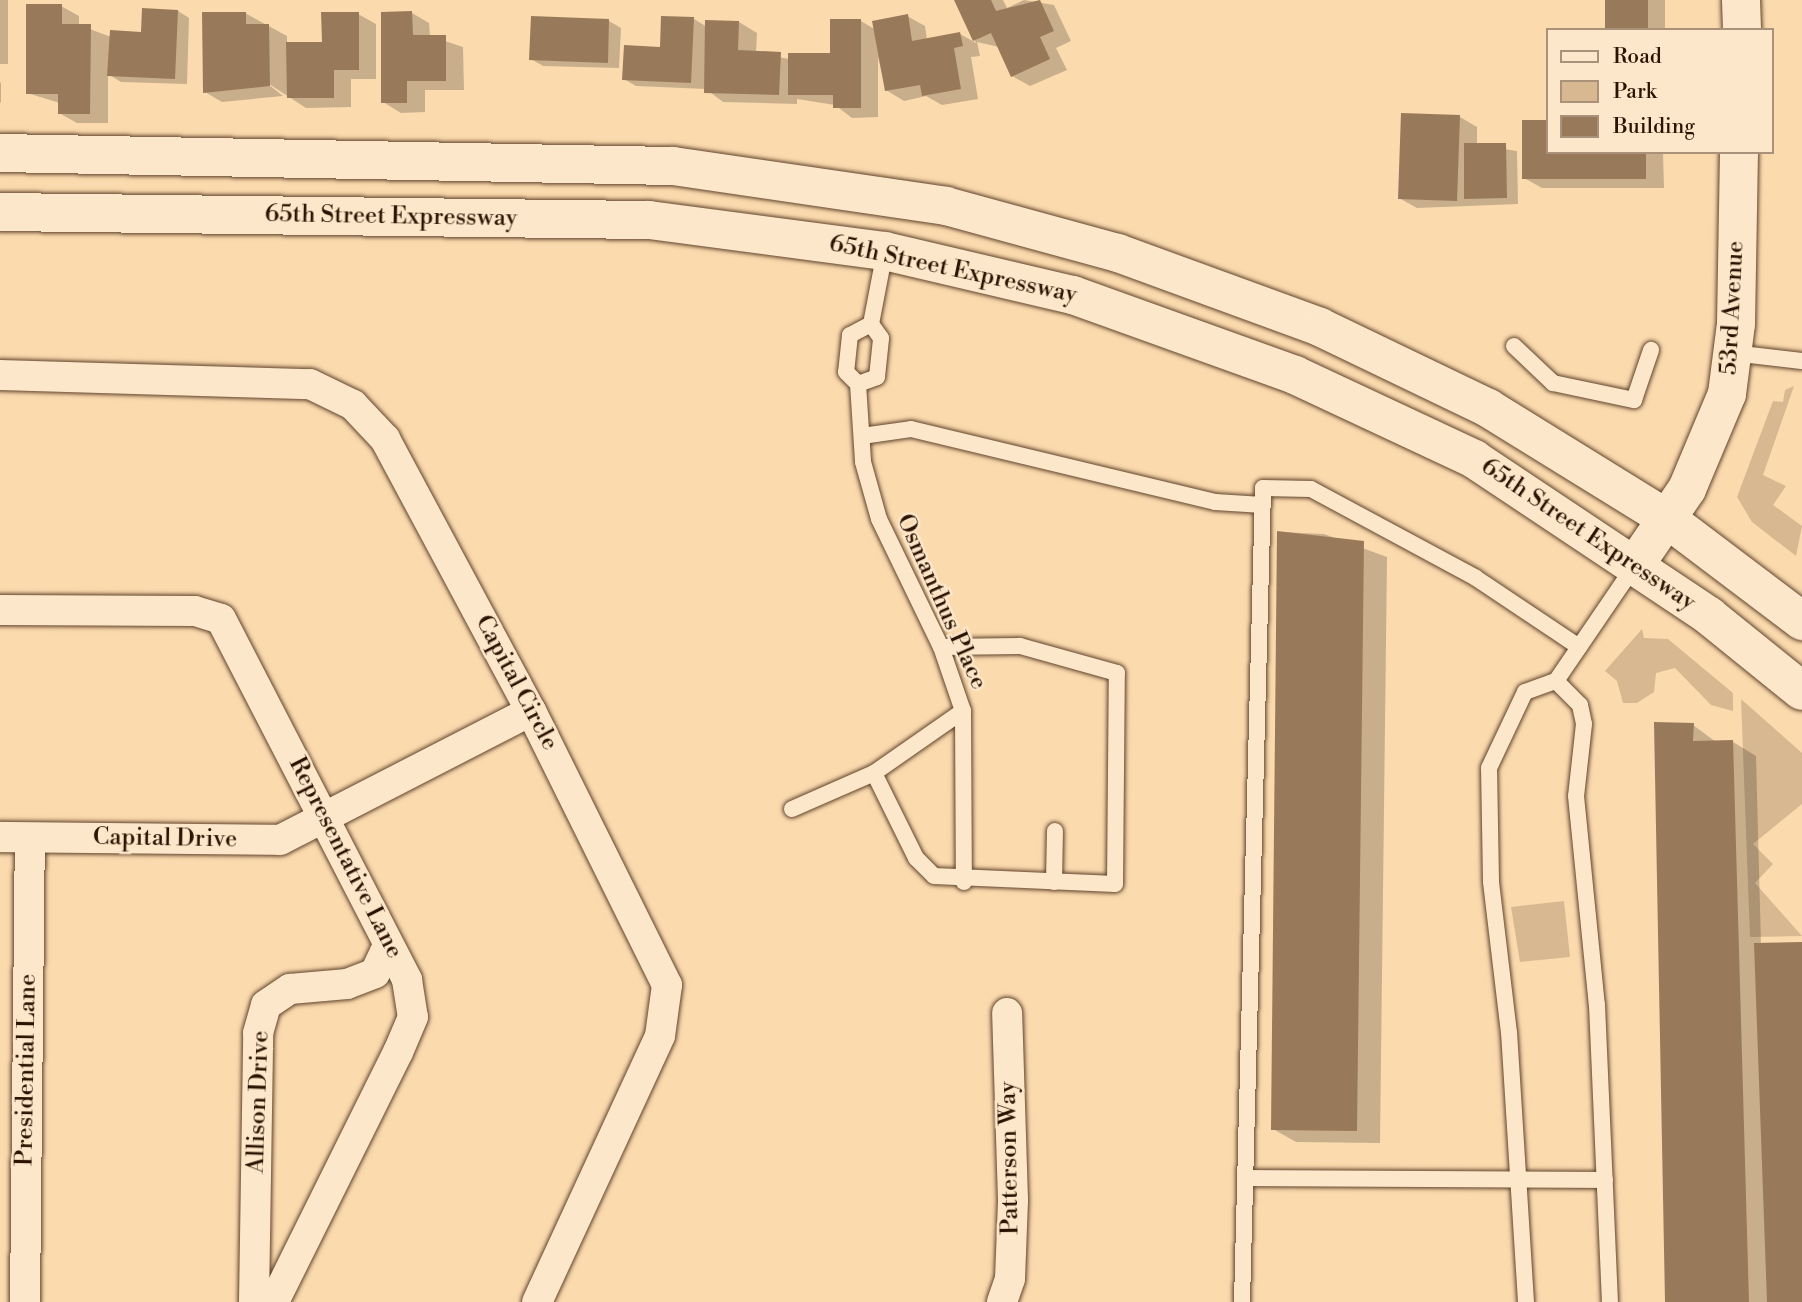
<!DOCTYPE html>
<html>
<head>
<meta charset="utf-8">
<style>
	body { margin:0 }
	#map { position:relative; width:1802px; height:1302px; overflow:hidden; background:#fbdaae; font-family:"Libre Bodoni",serif }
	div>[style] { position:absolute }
	.green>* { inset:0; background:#d8b890 }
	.shadow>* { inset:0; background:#0003 }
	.building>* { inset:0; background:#987a5a }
	.roads { filter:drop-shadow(0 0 2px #60442c) drop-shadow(0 0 2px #60442c) }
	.lane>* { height:16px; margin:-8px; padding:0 8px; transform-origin:8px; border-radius:8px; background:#fce7ca }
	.street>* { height:30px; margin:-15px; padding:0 15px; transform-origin:15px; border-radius:15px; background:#fce7ca }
	.secondary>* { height:38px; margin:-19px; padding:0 19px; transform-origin:19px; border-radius:19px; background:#fce7ca }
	span { translate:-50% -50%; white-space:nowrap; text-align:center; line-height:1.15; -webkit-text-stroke:5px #fce7ca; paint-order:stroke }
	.street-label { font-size:24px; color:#2c1200 }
	.legend { position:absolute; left:1546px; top:28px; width:228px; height:126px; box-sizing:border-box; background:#fce7ca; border:2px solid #a99279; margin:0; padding:9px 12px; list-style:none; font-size:21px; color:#2c1200 }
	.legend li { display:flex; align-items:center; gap:14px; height:35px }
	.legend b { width:35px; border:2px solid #a99279 }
</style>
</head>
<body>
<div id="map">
	<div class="green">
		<div style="clip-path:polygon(1794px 386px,1763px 475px,1786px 486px,1773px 505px,1802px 526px,1796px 556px,1752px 522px,1737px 497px,1773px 401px,1783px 402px,1785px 390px)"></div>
		<div style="clip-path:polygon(1642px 629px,1644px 638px,1668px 639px,1733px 693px,1733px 711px,1711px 705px,1675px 668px,1656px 673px,1654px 692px,1637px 703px,1623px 703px,1617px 681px,1605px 671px)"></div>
		<div style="clip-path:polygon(1741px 699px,1802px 753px,1802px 804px,1753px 844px,1773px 864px,1755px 883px,1802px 936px,1750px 937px)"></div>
		<div style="clip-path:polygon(1564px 901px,1570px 957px,1520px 962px,1511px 907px)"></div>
	</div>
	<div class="shadow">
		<div style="clip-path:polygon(0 0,8px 0,8px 64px,0 64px)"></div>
		<div style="clip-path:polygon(956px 0,1003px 0,1007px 8px,1024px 0,1054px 5px,1071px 41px,1056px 48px,1067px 70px,1030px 86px,1012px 76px,999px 47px,977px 42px,980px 56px,971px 57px,978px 99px,942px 105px,926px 96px,904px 101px,886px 90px,878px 57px,878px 117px,852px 118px,835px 105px,797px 99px,797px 104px,723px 102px,706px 89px,636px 86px,624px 79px,694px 19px,707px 27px,739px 22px,757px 33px,756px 53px,789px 59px,831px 55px,861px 21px,876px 30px,907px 16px,925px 26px,927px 40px,960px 34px,976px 43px)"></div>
		<div style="clip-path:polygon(1606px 0,1665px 0,1665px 30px,1607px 30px)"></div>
		<div style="clip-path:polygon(61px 6px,79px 16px,79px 25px,111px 37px,143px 33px,178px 11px,189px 18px,187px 84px,121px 82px,108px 74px,108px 123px,77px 123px,59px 113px,60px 103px,27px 93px)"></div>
		<div style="clip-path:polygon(245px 13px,287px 36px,287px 44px,323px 44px,358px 14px,376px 24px,376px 79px,351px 79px,351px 107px,306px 108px,263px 80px,283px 96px,222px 102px,205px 92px)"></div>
		<div style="clip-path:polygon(412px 13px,429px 23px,430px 36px,463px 47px,464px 90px,425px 90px,425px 112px,401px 113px,383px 102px)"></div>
		<div style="clip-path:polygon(533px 18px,609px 21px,621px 28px,619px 68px,543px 66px,531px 59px)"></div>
		<div style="clip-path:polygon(0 82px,1px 83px,1px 103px,0 102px)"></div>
		<div style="clip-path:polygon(1460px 117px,1477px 127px,1477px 145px,1517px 151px,1518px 204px,1417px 208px,1399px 198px)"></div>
		<div style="clip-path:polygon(1524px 121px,1548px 121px,1548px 152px,1663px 152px,1664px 188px,1542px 188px,1524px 178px)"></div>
		<div style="clip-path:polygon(1279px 532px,1324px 534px,1387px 557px,1380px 1143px,1296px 1142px,1273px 1129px)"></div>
		<div style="clip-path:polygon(1693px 725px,1716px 742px,1733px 742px,1756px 756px,1761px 945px,1802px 943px,1802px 1302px,1667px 1302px)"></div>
	</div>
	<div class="building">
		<div style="clip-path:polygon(954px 0,991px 0,996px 11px,1040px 0,1054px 31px,1040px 37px,1050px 59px,1011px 77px,991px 33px,973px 41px)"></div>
		<div style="clip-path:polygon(1605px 0,1648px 0,1648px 30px,1605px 30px)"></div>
		<div style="clip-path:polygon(26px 4px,62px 4px,62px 24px,91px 24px,90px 114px,58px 114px,58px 94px,26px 94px)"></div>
		<div style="clip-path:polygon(142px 8px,178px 10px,175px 79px,107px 76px,110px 30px,141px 32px)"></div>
		<div style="clip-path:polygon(412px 11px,413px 35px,446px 35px,446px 81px,407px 81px,407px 103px,381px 103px,381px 12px)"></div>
		<div style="clip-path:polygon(202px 12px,246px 12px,246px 24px,269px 24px,270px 86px,203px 93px)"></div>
		<div style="clip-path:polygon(321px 12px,359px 12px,359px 70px,334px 70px,334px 98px,287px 98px,286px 42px,322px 42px)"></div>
		<div style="clip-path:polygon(908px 14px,912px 41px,960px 32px,963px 46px,954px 48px,961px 89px,922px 96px,920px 85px,885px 91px,872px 21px)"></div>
		<div style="clip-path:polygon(531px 16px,609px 19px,608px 63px,529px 60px)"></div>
		<div style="clip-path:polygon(661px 16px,694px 17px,691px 83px,622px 80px,624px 45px,660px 47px)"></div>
		<div style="clip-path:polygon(830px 19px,861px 19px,861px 108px,833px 108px,833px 95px,788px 95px,788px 53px,830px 53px)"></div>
		<div style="clip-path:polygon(705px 20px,739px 21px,738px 50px,781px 52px,779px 95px,704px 93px)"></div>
		<div style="clip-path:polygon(1401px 113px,1460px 115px,1457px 201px,1398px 199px)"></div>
		<div style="clip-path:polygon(1522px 120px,1548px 120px,1548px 152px,1646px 152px,1646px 179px,1522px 179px)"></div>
		<div style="clip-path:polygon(1464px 143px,1506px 143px,1507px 198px,1464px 199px)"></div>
		<div style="clip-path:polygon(1277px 531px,1364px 541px,1357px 1131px,1271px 1130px)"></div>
		<div style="clip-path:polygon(1654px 722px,1694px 723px,1693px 741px,1733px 740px,1749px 1302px,1665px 1302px)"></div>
		<div style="clip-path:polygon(1802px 942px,1802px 1302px,1767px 1302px,1754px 943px)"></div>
	</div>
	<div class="roads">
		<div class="lane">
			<div style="left:871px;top:324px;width:24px;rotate:152deg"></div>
			<div style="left:850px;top:335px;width:37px;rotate:96deg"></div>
			<div style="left:846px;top:372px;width:17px;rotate:45deg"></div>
			<div style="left:858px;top:384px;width:78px;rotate:86.3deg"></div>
			<div style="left:863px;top:462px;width:59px;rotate:74.3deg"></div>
			<div style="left:879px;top:519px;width:142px;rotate:64.2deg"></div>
			<div style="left:941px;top:647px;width:68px;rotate:71deg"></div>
			<div style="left:963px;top:711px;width:171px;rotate:89.7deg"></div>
			<div style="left:1514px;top:346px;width:54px;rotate:43.5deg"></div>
			<div style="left:1553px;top:383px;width:83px;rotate:11.9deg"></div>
			<div style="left:1634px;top:400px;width:53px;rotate:-71.2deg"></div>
			<div style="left:1733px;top:353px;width:69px;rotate:6.6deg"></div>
			<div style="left:858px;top:384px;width:20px;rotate:-20deg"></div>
			<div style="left:877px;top:377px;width:39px;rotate:-84deg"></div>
			<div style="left:881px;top:338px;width:17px;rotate:-126deg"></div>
			<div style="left:871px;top:324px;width:74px;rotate:-79.1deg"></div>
			<div style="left:862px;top:436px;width:49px;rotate:-8.1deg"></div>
			<div style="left:911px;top:429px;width:313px;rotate:13.5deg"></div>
			<div style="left:1215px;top:502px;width:48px;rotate:3.6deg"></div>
			<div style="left:1556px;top:681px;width:34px;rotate:45deg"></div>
			<div style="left:1580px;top:705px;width:19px;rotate:78deg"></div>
			<div style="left:1584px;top:724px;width:72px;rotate:96.3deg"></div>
			<div style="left:1576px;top:796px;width:210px;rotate:84.3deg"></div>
			<div style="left:1597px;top:1005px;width:297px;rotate:87.5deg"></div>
			<div style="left:874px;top:773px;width:95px;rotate:63.7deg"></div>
			<div style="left:916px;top:858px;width:25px;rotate:45deg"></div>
			<div style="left:934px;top:876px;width:181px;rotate:2.5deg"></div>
			<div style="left:1115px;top:884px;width:211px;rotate:-89.5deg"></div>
			<div style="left:1117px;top:673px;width:101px;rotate:-164.4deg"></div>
			<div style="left:1020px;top:646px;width:79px;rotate:179.3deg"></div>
			<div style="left:792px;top:809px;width:90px;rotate:-23.7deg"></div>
			<div style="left:874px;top:773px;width:108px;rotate:-34.9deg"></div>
			<div style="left:1054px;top:882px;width:51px;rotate:-88.9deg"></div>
			<div style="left:1246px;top:1178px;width:359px;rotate:0.3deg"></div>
			<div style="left:1242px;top:1302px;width:814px;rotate:-88.52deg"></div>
			<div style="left:1263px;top:488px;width:48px;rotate:1.2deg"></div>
			<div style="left:1311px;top:489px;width:187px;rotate:28.3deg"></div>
			<div style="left:1476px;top:578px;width:124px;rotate:33.8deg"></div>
			<div style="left:1526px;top:1302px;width:270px;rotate:-93.6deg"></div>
			<div style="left:1509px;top:1033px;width:153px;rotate:-96.8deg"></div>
			<div style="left:1491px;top:881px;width:113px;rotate:-91deg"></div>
			<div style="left:1489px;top:768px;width:84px;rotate:-64.7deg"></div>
			<div style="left:1525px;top:692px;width:33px;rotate:-20deg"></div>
			<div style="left:1556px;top:681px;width:140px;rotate:-55.7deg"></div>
		</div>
		<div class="street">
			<div style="left:0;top:375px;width:310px;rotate:1.7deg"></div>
			<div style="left:310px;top:384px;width:48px;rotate:26deg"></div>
			<div style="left:353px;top:405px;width:47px;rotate:46.7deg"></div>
			<div style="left:385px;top:439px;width:309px;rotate:61.8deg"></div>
			<div style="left:531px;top:711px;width:306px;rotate:63.6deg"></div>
			<div style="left:667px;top:985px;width:51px;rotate:97.8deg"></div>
			<div style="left:660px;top:1036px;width:293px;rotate:114.8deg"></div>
			<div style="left:0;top:610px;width:195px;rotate:0.3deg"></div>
			<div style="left:195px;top:611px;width:27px;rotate:17deg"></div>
			<div style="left:221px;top:619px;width:406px;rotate:62.7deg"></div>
			<div style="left:407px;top:980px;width:37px;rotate:81deg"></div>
			<div style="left:413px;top:1017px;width:38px;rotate:113deg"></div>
			<div style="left:398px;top:1052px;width:279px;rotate:116.4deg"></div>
			<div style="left:0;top:837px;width:280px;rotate:0.6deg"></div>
			<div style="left:280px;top:840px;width:282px;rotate:-27.2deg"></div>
			<div style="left:25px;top:1302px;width:464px;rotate:-89.4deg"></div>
			<div style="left:254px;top:1302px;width:269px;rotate:-89.1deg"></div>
			<div style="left:258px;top:1033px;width:29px;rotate:-74deg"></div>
			<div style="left:266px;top:1005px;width:29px;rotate:-34deg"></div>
			<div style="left:290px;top:989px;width:57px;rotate:-5deg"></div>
			<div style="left:347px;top:984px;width:30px;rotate:-21deg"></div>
			<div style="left:375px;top:973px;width:29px;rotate:-65deg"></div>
			<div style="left:1002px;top:1302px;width:24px;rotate:-71deg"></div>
			<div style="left:1010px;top:1279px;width:79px;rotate:-87.8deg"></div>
			<div style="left:1013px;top:1200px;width:187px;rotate:-91.8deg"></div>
		</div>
		<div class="secondary">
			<div style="left:1741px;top:0;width:30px;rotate:88deg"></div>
			<div style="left:0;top:153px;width:673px;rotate:1.11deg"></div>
			<div style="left:673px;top:166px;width:276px;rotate:8.3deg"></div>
			<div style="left:946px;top:206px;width:178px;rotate:15.3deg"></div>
			<div style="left:1118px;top:253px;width:215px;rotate:20.1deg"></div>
			<div style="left:1320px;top:327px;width:187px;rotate:25.7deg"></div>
			<div style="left:1488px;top:408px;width:209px;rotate:31.7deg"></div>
			<div style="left:1666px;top:518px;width:171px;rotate:37.1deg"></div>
			<div style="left:0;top:212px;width:649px;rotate:0.71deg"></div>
			<div style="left:649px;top:220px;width:238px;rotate:7.5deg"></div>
			<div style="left:885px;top:251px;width:193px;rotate:13.2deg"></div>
			<div style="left:1073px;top:295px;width:236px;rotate:19.8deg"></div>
			<div style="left:1295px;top:375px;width:198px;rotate:25.1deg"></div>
			<div style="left:1474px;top:459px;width:283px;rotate:33.7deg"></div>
			<div style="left:1709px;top:616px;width:119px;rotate:38.9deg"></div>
			<div style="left:1635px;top:565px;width:92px;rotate:-55.6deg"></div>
			<div style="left:1687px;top:489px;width:103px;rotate:-67.2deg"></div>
			<div style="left:1727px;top:394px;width:71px;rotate:-82.7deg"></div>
			<div style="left:1736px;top:324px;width:172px;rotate:-89deg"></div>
		</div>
	</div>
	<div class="street-label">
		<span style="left:391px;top:217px;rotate:1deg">65th Street Expressway</span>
		<span style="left:953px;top:270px;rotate:12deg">65th Street Expressway</span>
		<span style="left:1733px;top:308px;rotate:-87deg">53rd Avenue</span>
		<span style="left:1588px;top:535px;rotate:34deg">65th Street Expressway</span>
		<span style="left:941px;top:602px;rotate:66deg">Osmanthus Place</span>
		<span style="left:516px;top:683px;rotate:62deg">Capital Circle</span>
		<span style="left:165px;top:839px;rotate:1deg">Capital Drive</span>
		<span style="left:345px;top:858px;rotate:63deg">Representative Lane</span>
		<span style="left:27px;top:1070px;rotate:-89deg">Presidential Lane</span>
		<span style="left:259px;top:1102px;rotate:-88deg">Allison Drive</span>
		<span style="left:1010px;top:1158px;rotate:-91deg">Patterson Way</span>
	</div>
	<ul class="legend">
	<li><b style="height:9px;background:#fce7ca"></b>Road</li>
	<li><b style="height:19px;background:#d8b890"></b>Park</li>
	<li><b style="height:19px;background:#987a5a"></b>Building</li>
	</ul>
</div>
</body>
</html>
